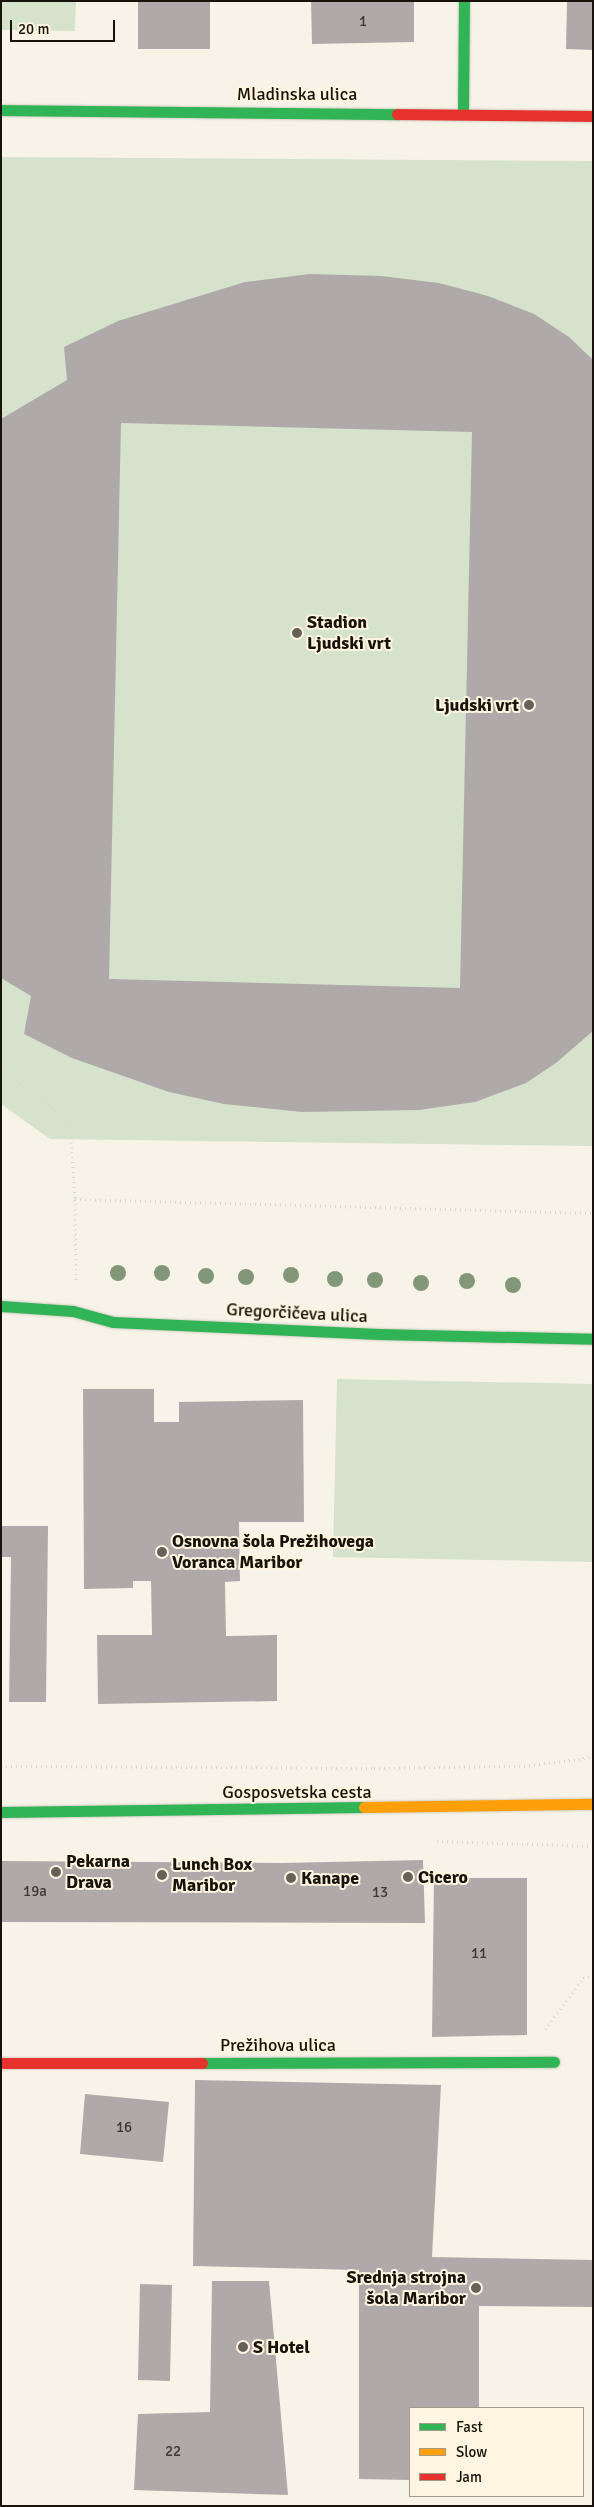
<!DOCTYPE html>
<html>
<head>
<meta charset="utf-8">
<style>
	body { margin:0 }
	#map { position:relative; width:594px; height:2507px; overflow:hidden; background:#f8f3e8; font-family:Signika,sans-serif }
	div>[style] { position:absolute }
	.green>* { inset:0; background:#d5e2cc }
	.building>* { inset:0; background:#b0a9aa }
	.path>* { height:3px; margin-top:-1.5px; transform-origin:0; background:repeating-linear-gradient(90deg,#d9d7d4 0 1px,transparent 0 5px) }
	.roads { filter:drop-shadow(0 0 1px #d2cdc4) drop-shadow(0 0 1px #d2cdc4) }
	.fast>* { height:11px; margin:-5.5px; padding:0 5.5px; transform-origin:5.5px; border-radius:5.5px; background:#30b455 }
	.slow>* { height:11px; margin:-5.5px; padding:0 5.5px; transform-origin:5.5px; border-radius:5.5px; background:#ff9f0a }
	.jam>* { height:11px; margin:-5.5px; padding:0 5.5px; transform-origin:5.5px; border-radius:5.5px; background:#e5322d }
	.trees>* { width:16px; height:16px; margin:-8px; border-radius:50%; background:#819777 }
	.dots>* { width:14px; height:14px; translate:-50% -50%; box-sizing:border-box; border:2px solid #fff5e1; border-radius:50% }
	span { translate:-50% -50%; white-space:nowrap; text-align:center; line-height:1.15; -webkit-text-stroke:4px #fff5e1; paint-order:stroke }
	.number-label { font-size:15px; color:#3d3832 }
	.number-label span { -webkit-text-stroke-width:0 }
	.street-label { font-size:18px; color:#17130a }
	.poi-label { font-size:18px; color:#17130a; font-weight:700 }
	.left { translate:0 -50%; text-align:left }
	.right { translate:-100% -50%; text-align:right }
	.frame { position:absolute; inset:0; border:2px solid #17130a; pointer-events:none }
	.legend { position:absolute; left:409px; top:2407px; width:175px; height:90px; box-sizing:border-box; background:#fff5e1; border:1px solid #a29b8b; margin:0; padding:6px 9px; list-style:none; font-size:15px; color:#17130a }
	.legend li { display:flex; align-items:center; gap:10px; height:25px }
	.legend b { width:25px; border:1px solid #a29b8b }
	.scale { position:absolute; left:10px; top:20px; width:105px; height:22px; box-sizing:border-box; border:2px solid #17130a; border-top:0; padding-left:6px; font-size:15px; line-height:18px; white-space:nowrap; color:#17130a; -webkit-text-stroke:4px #fff5e1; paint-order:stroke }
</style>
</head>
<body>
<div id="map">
	<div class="green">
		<div style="clip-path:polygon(1px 1px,76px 1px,75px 31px,1px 30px)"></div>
		<div style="clip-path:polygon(1px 157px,593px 161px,593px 1146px,50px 1139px,1px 1104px)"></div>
		<div style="clip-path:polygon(337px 1379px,593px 1384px,593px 1562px,333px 1557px)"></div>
	</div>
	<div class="building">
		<div style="clip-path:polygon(138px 1px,210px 1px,210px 49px,138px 49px)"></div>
		<div style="clip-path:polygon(311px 1px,414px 1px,414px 42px,312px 44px)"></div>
		<div style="clip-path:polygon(567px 1px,593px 1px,593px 50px,566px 49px)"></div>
		<div style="clip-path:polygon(evenodd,309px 274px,381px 276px,439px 283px,488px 296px,534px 314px,569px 337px,593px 360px,593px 1031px,556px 1063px,526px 1083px,475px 1102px,419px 1110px,302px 1112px,224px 1104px,169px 1092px,72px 1058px,24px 1034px,31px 996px,1px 978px,1px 419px,67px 380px,64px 347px,118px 321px,245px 282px,309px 274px,121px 423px,472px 432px,460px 988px,109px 979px,121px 423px)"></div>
		<div style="clip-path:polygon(83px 1389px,154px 1389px,154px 1422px,179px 1422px,179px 1402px,303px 1400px,304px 1522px,239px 1522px,240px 1581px,225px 1582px,226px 1636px,277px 1635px,277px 1701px,98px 1704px,97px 1635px,152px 1635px,151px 1581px,133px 1581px,133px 1588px,84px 1589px)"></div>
		<div style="clip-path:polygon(1px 1526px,48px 1526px,46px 1702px,9px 1702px,11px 1557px,1px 1557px)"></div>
		<div style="clip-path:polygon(423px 1860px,425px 1923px,1px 1922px,1px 1861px,282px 1863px)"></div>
		<div style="clip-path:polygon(434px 1878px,527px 1878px,527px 2035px,432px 2037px)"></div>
		<div style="clip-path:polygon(195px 2080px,441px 2085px,432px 2257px,593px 2260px,593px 2307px,479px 2306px,479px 2408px,410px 2408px,410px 2480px,359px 2479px,359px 2270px,193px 2266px)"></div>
		<div style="clip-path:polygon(85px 2094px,169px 2102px,163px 2162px,80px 2154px)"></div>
		<div style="clip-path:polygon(212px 2281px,269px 2281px,288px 2495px,134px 2490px,138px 2414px,210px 2412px)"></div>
		<div style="clip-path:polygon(140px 2284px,172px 2285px,170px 2381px,138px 2380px)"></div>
	</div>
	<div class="path">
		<div style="left:1px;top:1067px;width:88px;rotate:38.6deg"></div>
		<div style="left:70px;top:1122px;width:77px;rotate:86.3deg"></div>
		<div style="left:75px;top:1199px;width:518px;rotate:1.55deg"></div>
		<div style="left:75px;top:1199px;width:81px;rotate:89.3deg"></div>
		<div style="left:1px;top:1766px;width:373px;rotate:0.3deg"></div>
		<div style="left:374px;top:1768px;width:150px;rotate:-0.8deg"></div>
		<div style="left:524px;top:1766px;width:70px;rotate:-7.4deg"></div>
		<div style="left:437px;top:1841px;width:156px;rotate:1.8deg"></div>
		<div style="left:545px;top:2029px;width:64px;rotate:-53.3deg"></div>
		<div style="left:583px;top:1978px;width:10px;rotate:-17deg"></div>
	</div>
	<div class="roads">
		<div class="fast">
			<div style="left:1px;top:110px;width:396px;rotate:0.6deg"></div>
			<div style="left:463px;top:112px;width:111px;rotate:-89.5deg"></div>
			<div style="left:1px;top:1306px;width:72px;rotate:4deg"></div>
			<div style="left:73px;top:1311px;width:41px;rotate:15.4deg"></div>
			<div style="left:113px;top:1322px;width:266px;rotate:2.6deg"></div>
			<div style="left:379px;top:1334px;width:214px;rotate:1.3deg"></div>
			<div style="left:1px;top:1812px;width:363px;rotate:-0.8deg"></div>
			<div style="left:202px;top:2063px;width:352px;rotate:-0.2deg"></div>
		</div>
		<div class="slow">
			<div style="left:364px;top:1807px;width:229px;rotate:-0.8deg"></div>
		</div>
		<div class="jam">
			<div style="left:397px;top:114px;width:196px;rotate:0.6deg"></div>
			<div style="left:1px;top:2063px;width:201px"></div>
		</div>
	</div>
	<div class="trees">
		<div style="left:118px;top:1273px"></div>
		<div style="left:162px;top:1273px"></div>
		<div style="left:291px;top:1275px"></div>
		<div style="left:206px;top:1276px"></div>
		<div style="left:246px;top:1277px"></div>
		<div style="left:335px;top:1279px"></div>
		<div style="left:375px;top:1280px"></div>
		<div style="left:467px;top:1281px"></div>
		<div style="left:421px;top:1283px"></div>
		<div style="left:513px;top:1285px"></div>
	</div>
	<div class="dots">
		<div style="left:297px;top:633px;background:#666158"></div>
		<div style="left:529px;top:705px;background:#666158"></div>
		<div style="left:162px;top:1552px;background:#666158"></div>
		<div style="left:56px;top:1872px;background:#666158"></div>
		<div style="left:162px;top:1875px;background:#666158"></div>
		<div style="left:408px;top:1877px;background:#666158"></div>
		<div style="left:291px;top:1878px;background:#666158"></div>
		<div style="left:476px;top:2288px;background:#666158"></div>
		<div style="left:243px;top:2347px;background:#666158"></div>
	</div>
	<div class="number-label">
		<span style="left:363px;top:22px">1</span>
		<span style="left:35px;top:1892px">19a</span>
		<span style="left:380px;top:1893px">13</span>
		<span style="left:479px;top:1954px">11</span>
		<span style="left:124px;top:2128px">16</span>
		<span style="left:173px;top:2452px">22</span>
	</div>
	<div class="street-label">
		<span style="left:297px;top:94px">Mladinska ulica</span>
		<span style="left:297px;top:1313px;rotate:3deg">Gregorčičeva ulica</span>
		<span style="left:297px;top:1792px">Gosposvetska cesta</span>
		<span style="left:278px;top:2045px">Prežihova ulica</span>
	</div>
	<div class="poi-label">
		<span class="left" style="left:307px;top:633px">Stadion<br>Ljudski vrt</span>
		<span class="right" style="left:519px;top:705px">Ljudski vrt</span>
		<span class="left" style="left:172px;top:1552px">Osnovna šola Prežihovega<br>Voranca Maribor</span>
		<span class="left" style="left:66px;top:1872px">Pekarna<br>Drava</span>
		<span class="left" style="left:172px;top:1875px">Lunch Box<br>Maribor</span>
		<span class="left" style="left:418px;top:1877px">Cicero</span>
		<span class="left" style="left:301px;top:1878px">Kanape</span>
		<span class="right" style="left:466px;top:2288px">Srednja strojna<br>šola Maribor</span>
		<span class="left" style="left:253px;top:2347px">S Hotel</span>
	</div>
	<div class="frame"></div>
	<ul class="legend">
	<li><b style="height:6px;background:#30b455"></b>Fast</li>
	<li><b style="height:6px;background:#ff9f0a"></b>Slow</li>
	<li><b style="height:6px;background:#e5322d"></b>Jam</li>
	</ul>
	<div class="scale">20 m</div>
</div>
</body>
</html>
